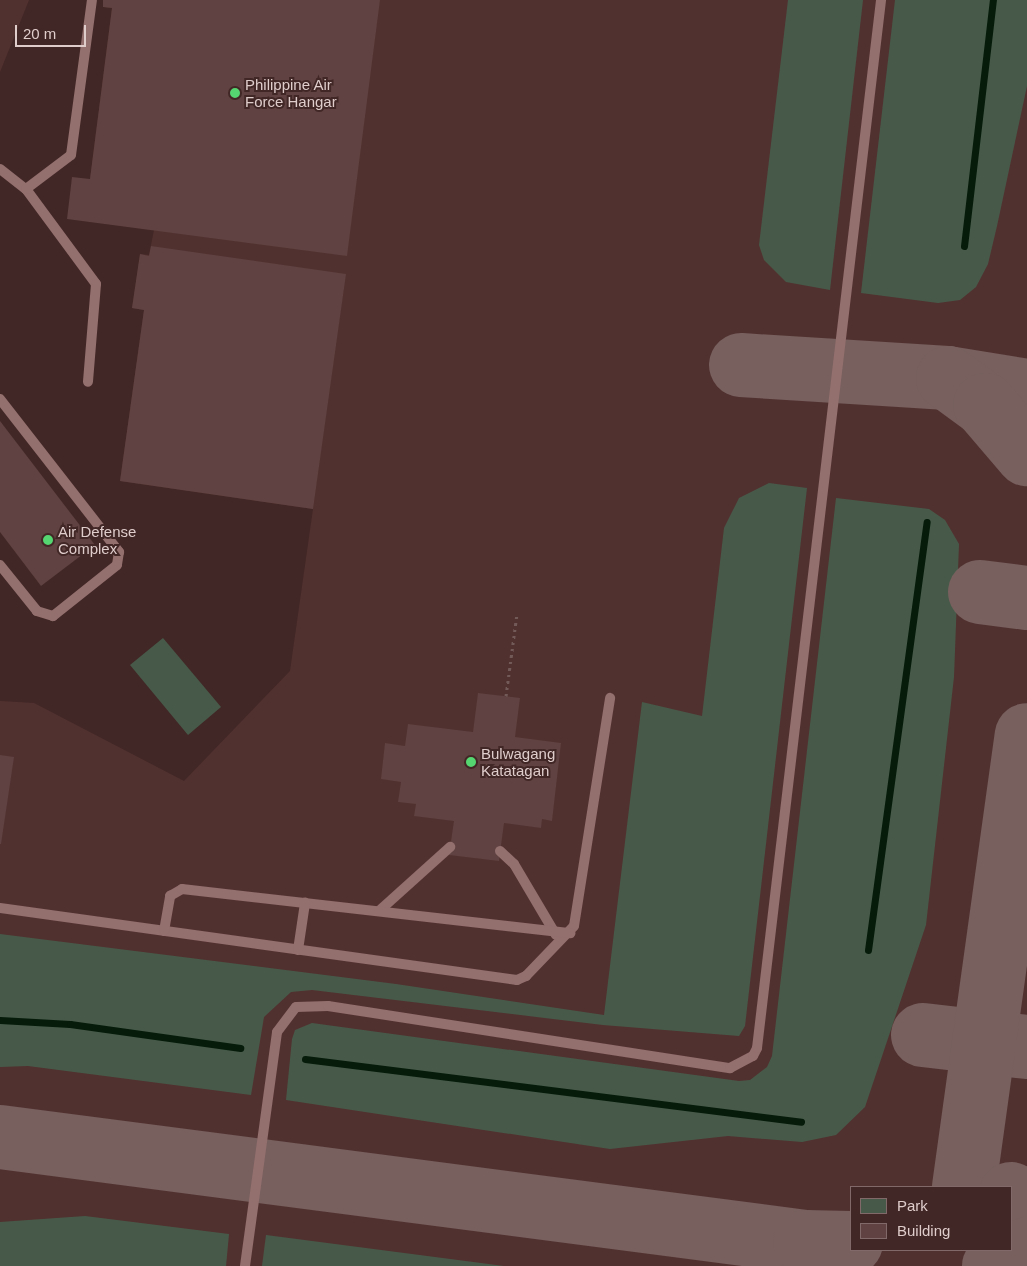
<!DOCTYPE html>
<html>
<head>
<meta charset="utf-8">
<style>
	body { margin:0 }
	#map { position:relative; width:1027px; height:1266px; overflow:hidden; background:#412726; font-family:Arial,sans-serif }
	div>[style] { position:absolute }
	.built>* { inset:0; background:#513130 }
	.green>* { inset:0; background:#475a49 }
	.stream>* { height:7px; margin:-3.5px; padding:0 3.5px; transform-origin:3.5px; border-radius:3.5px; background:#061b0a }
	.taxiway>* { height:64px; margin:-32px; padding:0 32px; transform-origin:32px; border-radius:32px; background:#77605e }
	.building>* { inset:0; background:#5f4241 }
	.path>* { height:3px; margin-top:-1.5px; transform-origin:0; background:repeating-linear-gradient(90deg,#725a59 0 2.5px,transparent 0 6.5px) }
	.lane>* { height:10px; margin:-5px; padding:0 5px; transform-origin:5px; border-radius:5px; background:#936f6e }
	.dots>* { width:14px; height:14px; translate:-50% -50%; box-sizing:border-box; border:2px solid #412726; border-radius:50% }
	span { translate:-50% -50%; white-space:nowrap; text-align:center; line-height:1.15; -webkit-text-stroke:4px #412726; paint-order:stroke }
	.poi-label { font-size:15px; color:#dfcdcc }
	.left { translate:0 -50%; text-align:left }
	.legend { position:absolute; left:850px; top:1186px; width:162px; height:65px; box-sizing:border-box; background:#412726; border:1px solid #806968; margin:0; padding:6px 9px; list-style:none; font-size:15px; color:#dfcdcc }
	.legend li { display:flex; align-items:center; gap:10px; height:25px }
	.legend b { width:25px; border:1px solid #806968 }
	.scale { position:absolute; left:15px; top:25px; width:71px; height:22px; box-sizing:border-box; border:2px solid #dfcdcc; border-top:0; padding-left:6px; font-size:15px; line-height:18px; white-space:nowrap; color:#dfcdcc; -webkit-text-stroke:4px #412726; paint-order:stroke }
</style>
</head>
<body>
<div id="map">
	<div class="built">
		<div style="clip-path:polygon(0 0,29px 0,0 72px)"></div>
		<div style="clip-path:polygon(evenodd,103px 0,1027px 0,1027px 1266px,0 1266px,0 701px,34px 703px,184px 781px,290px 671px,313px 509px,120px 481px,144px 310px,132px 308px,140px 254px,149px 255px,154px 230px,90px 179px,112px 8px,103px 7px,103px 0,851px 1187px,1011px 1187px,1011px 1250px,851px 1250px,851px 1187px)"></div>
	</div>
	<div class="green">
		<div style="clip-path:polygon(788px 0,863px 0,830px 290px,786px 282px,764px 260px,759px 245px)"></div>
		<div style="clip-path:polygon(895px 0,1027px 0,1027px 86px,997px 226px,988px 264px,976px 287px,960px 300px,938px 303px,861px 293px)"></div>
		<div style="clip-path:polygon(769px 483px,807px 488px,745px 1026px,739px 1036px,603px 1025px,312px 990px,291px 992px,264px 1017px,251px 1095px,28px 1066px,0 1067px,0 934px,396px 984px,604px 1015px,642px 702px,702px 716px,724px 528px,739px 498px)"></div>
		<div style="clip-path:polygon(836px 498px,929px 509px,945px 520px,959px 544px,954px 677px,926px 925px,865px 1107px,836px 1135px,802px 1142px,728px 1136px,610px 1149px,286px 1100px,292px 1039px,295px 1030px,312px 1023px,739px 1081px,750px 1080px,767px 1067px,772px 1056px)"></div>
		<div style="clip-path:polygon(163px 638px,221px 707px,188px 735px,130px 665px)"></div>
		<div style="clip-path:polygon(85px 1216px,229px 1234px,226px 1266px,0 1266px,0 1222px)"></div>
		<div style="clip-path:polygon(266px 1235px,504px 1266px,262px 1266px)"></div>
	</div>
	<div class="stream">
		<div style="left:964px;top:246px;width:248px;rotate:-83.3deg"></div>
		<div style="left:868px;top:950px;width:432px;rotate:-82.2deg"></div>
		<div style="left:0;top:1020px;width:70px;rotate:3.3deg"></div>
		<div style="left:70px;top:1024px;width:172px;rotate:8deg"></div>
		<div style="left:305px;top:1059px;width:500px;rotate:7.2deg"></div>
	</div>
	<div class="taxiway">
		<div style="left:741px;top:365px;width:207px;rotate:3.6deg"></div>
		<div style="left:948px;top:378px;width:80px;rotate:9.3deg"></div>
		<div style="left:948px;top:378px;width:46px;rotate:36.1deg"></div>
		<div style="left:985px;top:405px;width:65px;rotate:49.4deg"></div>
		<div style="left:980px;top:592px;width:47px;rotate:7.3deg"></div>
		<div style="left:923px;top:1035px;width:105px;rotate:6.6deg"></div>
		<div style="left:0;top:1137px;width:812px;rotate:7.43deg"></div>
		<div style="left:805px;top:1242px;width:46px;rotate:1.2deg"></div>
		<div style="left:964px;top:1187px;width:456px;rotate:-82.1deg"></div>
		<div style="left:1011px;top:1194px;width:23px;rotate:47deg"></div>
		<div style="left:994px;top:1266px;width:37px;rotate:-27deg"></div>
	</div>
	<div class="building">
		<div style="clip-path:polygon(103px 0,380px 0,347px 256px,67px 219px,72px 177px,90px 179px,112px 8px,103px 7px)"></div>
		<div style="clip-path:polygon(151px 246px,346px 274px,313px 509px,120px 481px,144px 310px,132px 308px,140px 254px,149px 256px)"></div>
		<div style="clip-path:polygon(0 421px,95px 545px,41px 586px,0 532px)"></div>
		<div style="clip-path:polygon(478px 693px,520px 698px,515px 737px,561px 743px,552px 821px,542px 819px,541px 828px,504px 823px,499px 861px,449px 855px,454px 821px,414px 816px,416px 804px,398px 802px,401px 782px,381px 779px,385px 743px,405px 746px,408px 724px,473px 732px)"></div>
		<div style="clip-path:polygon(0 755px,14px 757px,1px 844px,0 844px)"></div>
	</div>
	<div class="path">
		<div style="left:506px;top:696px;width:83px;rotate:-82.4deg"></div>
	</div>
	<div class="lane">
		<div style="left:0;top:169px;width:33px;rotate:38deg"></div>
		<div style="left:26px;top:189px;width:118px;rotate:53.6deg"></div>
		<div style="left:96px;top:284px;width:98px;rotate:94.7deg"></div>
		<div style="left:26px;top:189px;width:56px;rotate:-37.1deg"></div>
		<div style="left:71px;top:155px;width:156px;rotate:-82.3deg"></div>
		<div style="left:0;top:399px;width:194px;rotate:52.1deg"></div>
		<div style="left:119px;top:552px;width:13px;rotate:99deg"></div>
		<div style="left:117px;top:565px;width:82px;rotate:141.4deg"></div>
		<div style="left:53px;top:616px;width:17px;rotate:-163deg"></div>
		<div style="left:37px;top:611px;width:59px;rotate:-128.8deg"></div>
		<div style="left:500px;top:851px;width:19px;rotate:43deg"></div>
		<div style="left:514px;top:864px;width:82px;rotate:59.4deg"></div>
		<div style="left:0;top:908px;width:522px;rotate:7.93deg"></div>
		<div style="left:517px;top:980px;width:10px;rotate:-24deg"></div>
		<div style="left:526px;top:976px;width:69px;rotate:-46.2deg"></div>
		<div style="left:574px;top:926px;width:231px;rotate:-81deg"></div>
		<div style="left:379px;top:911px;width:96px;rotate:-42deg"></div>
		<div style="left:164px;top:931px;width:36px;rotate:-80deg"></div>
		<div style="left:170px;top:896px;width:14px;rotate:-30deg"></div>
		<div style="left:182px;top:889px;width:391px;rotate:6.5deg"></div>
		<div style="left:298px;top:950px;width:48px;rotate:-81.5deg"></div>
		<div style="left:245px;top:1266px;width:236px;rotate:-82.2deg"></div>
		<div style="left:277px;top:1032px;width:31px;rotate:-53deg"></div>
		<div style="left:296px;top:1007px;width:32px;rotate:-2deg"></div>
		<div style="left:328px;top:1006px;width:407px;rotate:8.8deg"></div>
		<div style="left:730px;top:1068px;width:26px;rotate:-28deg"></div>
		<div style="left:753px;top:1056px;width:9px;rotate:-63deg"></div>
		<div style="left:757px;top:1048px;width:1055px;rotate:-83.25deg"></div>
	</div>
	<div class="dots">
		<div style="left:235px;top:93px;background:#56d671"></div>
		<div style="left:48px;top:540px;background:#56d671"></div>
		<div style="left:471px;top:762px;background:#56d671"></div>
	</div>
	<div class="poi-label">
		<span class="left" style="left:245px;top:93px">Philippine Air<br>Force Hangar</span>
		<span class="left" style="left:58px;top:540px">Air Defense<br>Complex</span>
		<span class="left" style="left:481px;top:762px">Bulwagang<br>Katatagan</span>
	</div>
	<ul class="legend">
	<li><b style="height:14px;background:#475a49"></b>Park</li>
	<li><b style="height:14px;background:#5f4241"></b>Building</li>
	</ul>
	<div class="scale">20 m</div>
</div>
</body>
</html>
